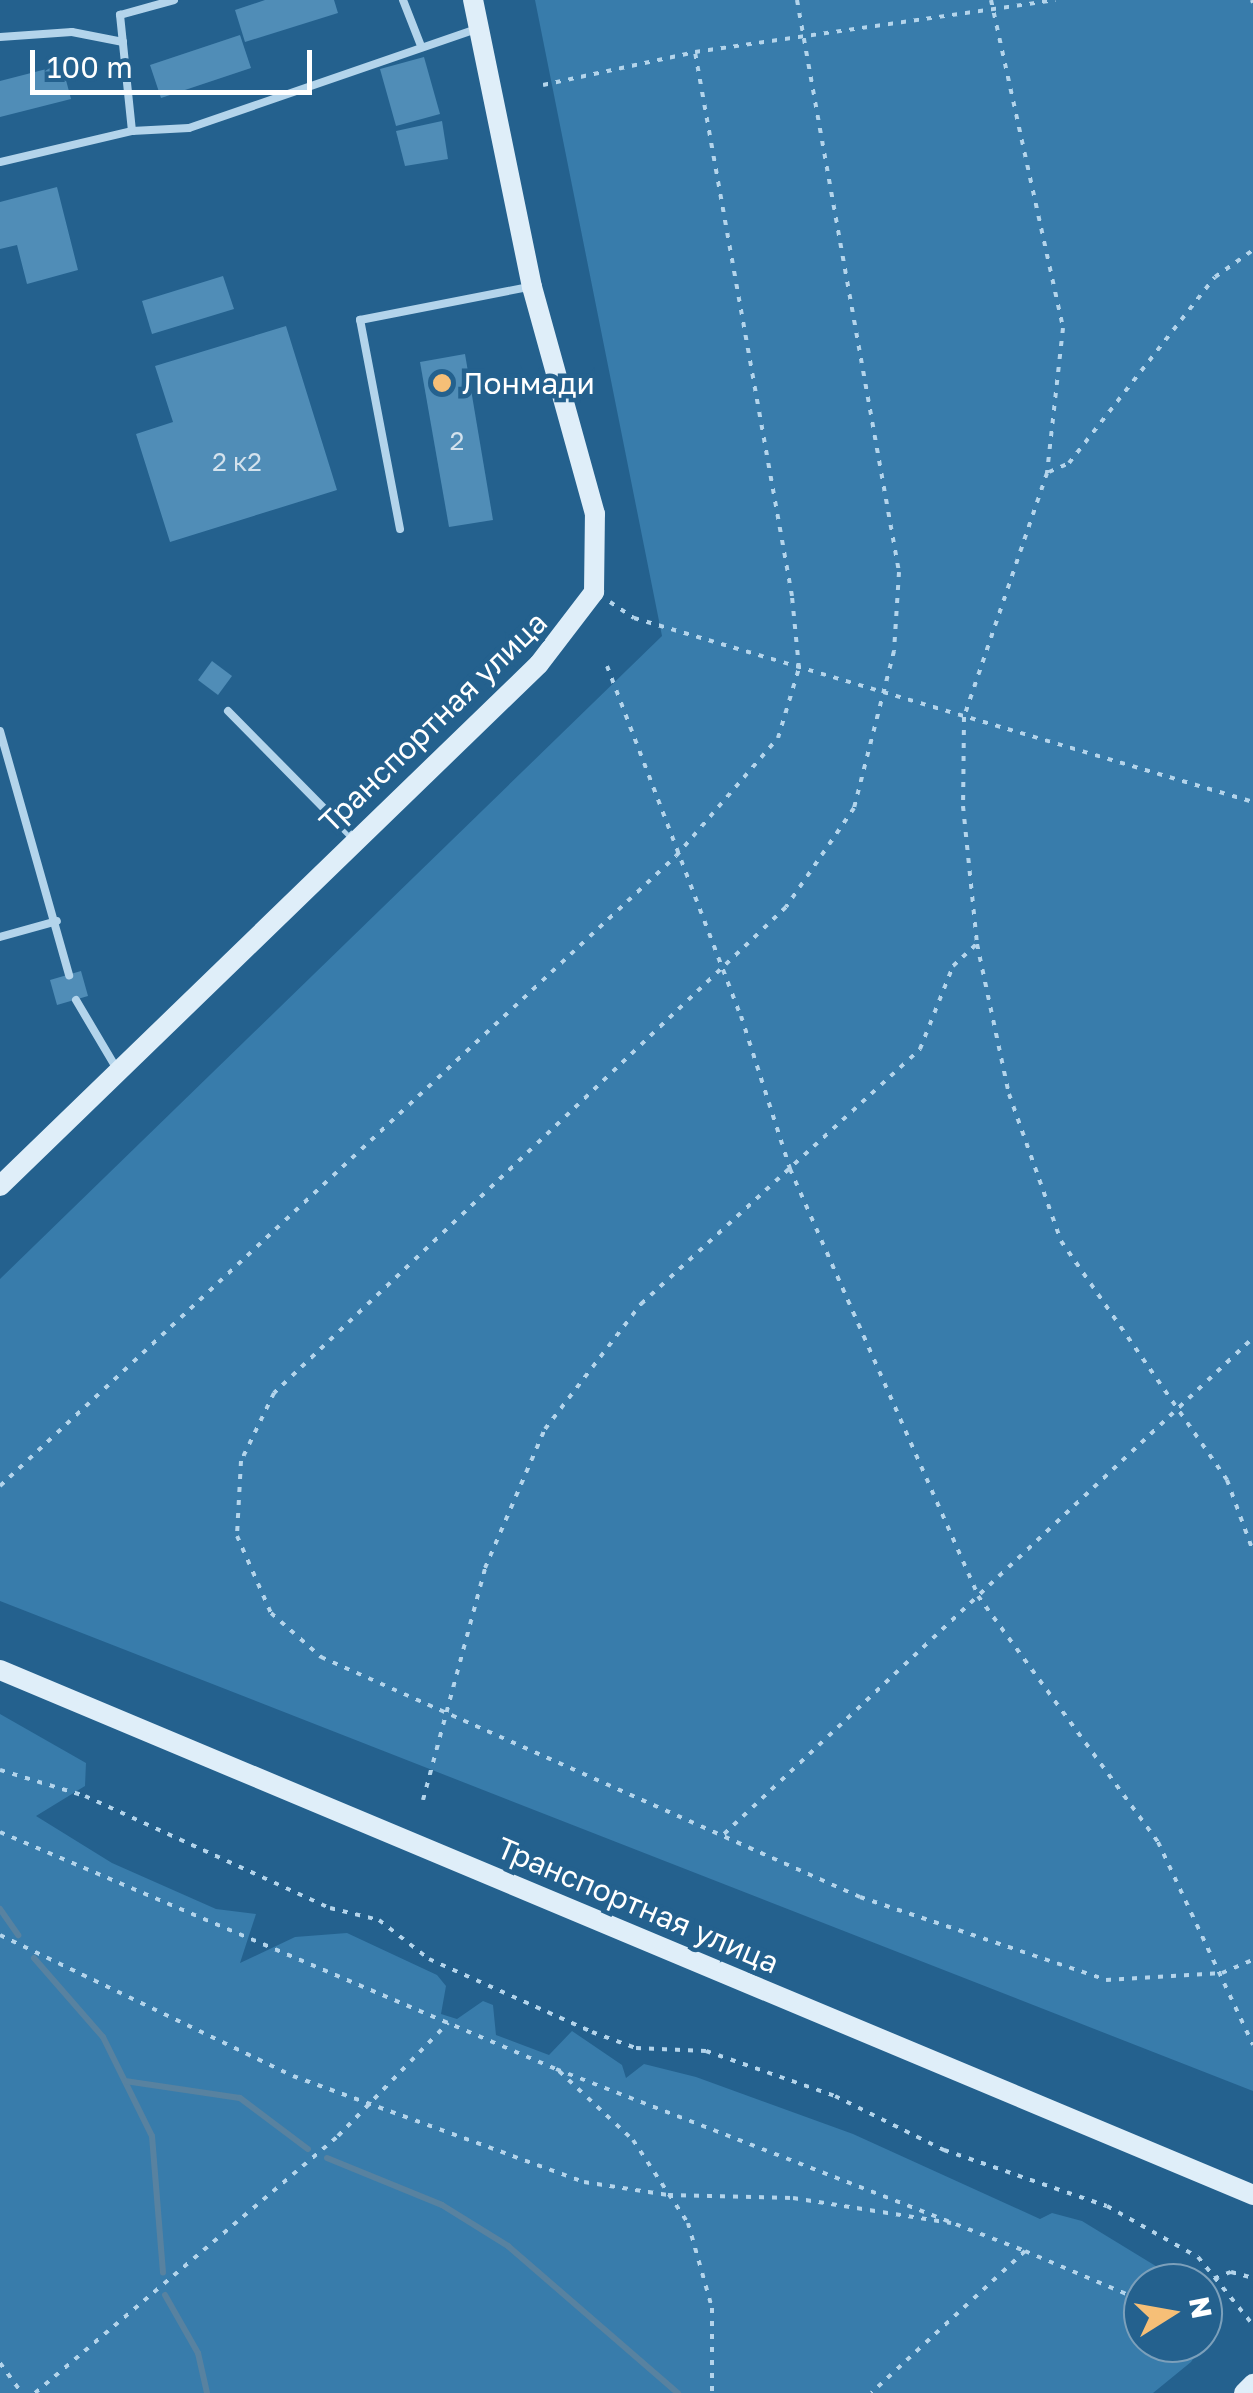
<!DOCTYPE html>
<html>
<head>
<meta charset="utf-8">
<style>
	body { margin:0 }
	#map { position:relative; width:1253px; height:2393px; overflow:hidden; background:#24618e; font-family:"Golos Text",sans-serif }
	div>[style] { position:absolute }
	.green>* { inset:0; background:#387cab }
	.stream>* { height:6px; margin:-3px; padding:0 3px; transform-origin:3px; border-radius:3px; background:#5882a0 }
	.building>* { inset:0; background:#508db7 }
	.path>* { height:4px; margin-top:-2px; transform-origin:0; background:repeating-linear-gradient(90deg,#b3d4eb 0 5px,transparent 0 13px) }
	.lane>* { height:8px; margin:-4px; padding:0 4px; transform-origin:4px; border-radius:4px; background:#b3d4eb }
	.secondary>* { height:20px; margin:-10px; padding:0 10px; transform-origin:10px; border-radius:10px; background:#dfeef9 }
	.dots>* { width:28px; height:28px; translate:-50% -50%; box-sizing:border-box; border:5px solid #24618e; border-radius:50% }
	span { translate:-50% -50%; white-space:nowrap; text-align:center; line-height:1.15; -webkit-text-stroke:9px #24618e; paint-order:stroke }
	.number-label { font-size:25px; color:#d3e2ed }
	.number-label span { -webkit-text-stroke-width:0 }
	.poi-label { font-size:30px; color:#fff }
	.left { translate:0 -50%; text-align:left }
	.street-label { font-size:30px; color:#fff }
	.north { position:absolute; left:1123px; top:2263px; width:100px; height:100px; box-sizing:border-box; background:#24618e; border:2px solid #7ca0bb; border-radius:50%; rotate:79deg; font-size:28px; font-weight:700; line-height:40px; text-align:center; color:#fff }
	.north::after { content:''; display:block; margin:auto; width:35px; height:45px; background:#f6bf77; clip-path:polygon(50% 0,100% 100%,50% 72%,0 100%) }
	.scale { position:absolute; left:30px; top:50px; width:282px; height:45px; box-sizing:border-box; border:5px solid #fff; border-top:0; padding-left:12px; font-size:30px; line-height:35px; white-space:nowrap; color:#fff; -webkit-text-stroke:8px #24618e; paint-order:stroke }
</style>
</head>
<body>
<div id="map">
	<div class="green">
		<div style="clip-path:polygon(535px 0,1253px 0,1253px 2091px,0 1601px,0 1279px,662px 636px)"></div>
		<div style="clip-path:polygon(0 1714px,86px 1763px,85px 1786px,36px 1816px,112px 1863px,216px 1909px,256px 1914px,240px 1963px,295px 1937px,347px 1933px,437px 1975px,446px 1986px,441px 2014px,457px 2019px,483px 2001px,493px 2005px,496px 2035px,549px 2055px,572px 2031px,622px 2065px,626px 2078px,644px 2064px,696px 2077px,853px 2134px,1040px 2219px,1052px 2213px,1082px 2221px,1159px 2268px,1161px 2283px,1143px 2283px,1143px 2343px,1203px 2343px,1203px 2301px,1215px 2311px,1214px 2327px,1191px 2362px,1153px 2393px,0 2393px)"></div>
	</div>
	<div class="stream">
		<div style="left:0;top:1909px;width:32px;rotate:55deg"></div>
		<div style="left:34px;top:1958px;width:105px;rotate:48.9deg"></div>
		<div style="left:103px;top:2037px;width:110px;rotate:63.7deg"></div>
		<div style="left:152px;top:2136px;width:137px;rotate:85.4deg"></div>
		<div style="left:125px;top:2081px;width:116px;rotate:8.4deg"></div>
		<div style="left:240px;top:2098px;width:85px;rotate:36.9deg"></div>
		<div style="left:327px;top:2158px;width:124px;rotate:22.2deg"></div>
		<div style="left:442px;top:2205px;width:78px;rotate:31.8deg"></div>
		<div style="left:508px;top:2246px;width:225px;rotate:40.9deg"></div>
		<div style="left:165px;top:2295px;width:67px;rotate:60.4deg"></div>
		<div style="left:198px;top:2353px;width:41px;rotate:77.3deg"></div>
	</div>
	<div class="building">
		<div style="clip-path:polygon(265px 0,334px 0,338px 13px,245px 42px,235px 10px)"></div>
		<div style="clip-path:polygon(240px 35px,251px 68px,161px 98px,150px 65px)"></div>
		<div style="clip-path:polygon(424px 57px,440px 114px,396px 126px,380px 69px)"></div>
		<div style="clip-path:polygon(62px 65px,71px 99px,0 117px,0 81px)"></div>
		<div style="clip-path:polygon(442px 121px,448px 159px,405px 166px,396px 131px)"></div>
		<div style="clip-path:polygon(57px 187px,78px 270px,27px 284px,17px 245px,0 249px,0 202px)"></div>
		<div style="clip-path:polygon(223px 276px,234px 309px,152px 334px,142px 301px)"></div>
		<div style="clip-path:polygon(286px 326px,337px 490px,170px 542px,136px 434px,173px 422px,155px 366px)"></div>
		<div style="clip-path:polygon(465px 354px,493px 520px,449px 527px,420px 362px)"></div>
		<div style="clip-path:polygon(212px 661px,232px 676px,218px 695px,198px 680px)"></div>
		<div style="clip-path:polygon(81px 971px,88px 996px,57px 1005px,50px 980px)"></div>
	</div>
	<div class="path">
		<div style="left:797px;top:0;width:581px;rotate:79.89deg"></div>
		<div style="left:899px;top:572px;width:79px;rotate:93.6deg"></div>
		<div style="left:894px;top:651px;width:162px;rotate:104.3deg"></div>
		<div style="left:854px;top:808px;width:120px;rotate:124.5deg"></div>
		<div style="left:786px;top:907px;width:706px;rotate:136.49deg"></div>
		<div style="left:274px;top:1393px;width:76px;rotate:115.9deg"></div>
		<div style="left:241px;top:1461px;width:75px;rotate:93.1deg"></div>
		<div style="left:237px;top:1536px;width:84px;rotate:66.2deg"></div>
		<div style="left:271px;top:1613px;width:67px;rotate:41.3deg"></div>
		<div style="left:321px;top:1657px;width:590px;rotate:24deg"></div>
		<div style="left:860px;top:1897px;width:260px;rotate:18.6deg"></div>
		<div style="left:1106px;top:1980px;width:116px;rotate:-3.5deg"></div>
		<div style="left:1222px;top:1973px;width:34px;rotate:-23deg"></div>
		<div style="left:991px;top:0;width:336px;rotate:77.6deg"></div>
		<div style="left:1063px;top:328px;width:146px;rotate:96.3deg"></div>
		<div style="left:1047px;top:473px;width:258px;rotate:108.8deg"></div>
		<div style="left:964px;top:717px;width:89px;rotate:90.6deg"></div>
		<div style="left:963px;top:806px;width:139px;rotate:84.2deg"></div>
		<div style="left:977px;top:944px;width:153px;rotate:78deg"></div>
		<div style="left:1009px;top:1094px;width:156px;rotate:70.5deg"></div>
		<div style="left:1061px;top:1241px;width:291px;rotate:55.2deg"></div>
		<div style="left:1227px;top:1480px;width:76px;rotate:69.9deg"></div>
		<div style="left:1252px;top:0;width:3px;rotate:72deg"></div>
		<div style="left:543px;top:85px;width:156px;rotate:-12.2deg"></div>
		<div style="left:695px;top:52px;width:364px;rotate:-8.2deg"></div>
		<div style="left:1049px;top:472px;width:22px;rotate:-24deg"></div>
		<div style="left:1069px;top:463px;width:236px;rotate:-51.9deg"></div>
		<div style="left:1215px;top:277px;width:47px;rotate:-35.4deg"></div>
		<div style="left:610px;top:602px;width:29px;rotate:34deg"></div>
		<div style="left:634px;top:618px;width:646px;rotate:16.55deg"></div>
		<div style="left:607px;top:666px;width:375px;rotate:69.1deg"></div>
		<div style="left:741px;top:1016px;width:161px;rotate:72.2deg"></div>
		<div style="left:790px;top:1169px;width:467px;rotate:66.2deg"></div>
		<div style="left:978px;top:1596px;width:305px;rotate:53.8deg"></div>
		<div style="left:1158px;top:1842px;width:224px;rotate:64.9deg"></div>
		<div style="left:0;top:1486px;width:924px;rotate:-42.98deg"></div>
		<div style="left:676px;top:856px;width:156px;rotate:-49.2deg"></div>
		<div style="left:778px;top:738px;width:73px;rotate:-73.3deg"></div>
		<div style="left:799px;top:668px;width:72px;rotate:-95.6deg"></div>
		<div style="left:792px;top:596px;width:553px;rotate:-100.11deg"></div>
		<div style="left:0;top:1770px;width:89px;rotate:17deg"></div>
		<div style="left:85px;top:1796px;width:269px;rotate:24.6deg"></div>
		<div style="left:330px;top:1908px;width:50px;rotate:13.8deg"></div>
		<div style="left:379px;top:1920px;width:63px;rotate:38deg"></div>
		<div style="left:429px;top:1959px;width:179px;rotate:24.1deg"></div>
		<div style="left:592px;top:2032px;width:47px;rotate:20deg"></div>
		<div style="left:636px;top:2048px;width:70px;rotate:2.5deg"></div>
		<div style="left:706px;top:2051px;width:137px;rotate:19.2deg"></div>
		<div style="left:835px;top:2096px;width:122px;rotate:26.4deg"></div>
		<div style="left:944px;top:2150px;width:172px;rotate:19deg"></div>
		<div style="left:1107px;top:2206px;width:104px;rotate:29.3deg"></div>
		<div style="left:1198px;top:2257px;width:87px;rotate:51deg"></div>
		<div style="left:423px;top:1800px;width:240px;rotate:-75deg"></div>
		<div style="left:485px;top:1568px;width:151px;rotate:-66.7deg"></div>
		<div style="left:545px;top:1429px;width:158px;rotate:-52.5deg"></div>
		<div style="left:641px;top:1304px;width:378px;rotate:-42.4deg"></div>
		<div style="left:920px;top:1049px;width:89px;rotate:-68.3deg"></div>
		<div style="left:953px;top:966px;width:33px;rotate:-43deg"></div>
		<div style="left:0;top:1832px;width:604px;rotate:23.09deg"></div>
		<div style="left:556px;top:2069px;width:503px;rotate:21.21deg"></div>
		<div style="left:1025px;top:2251px;width:209px;rotate:137.3deg"></div>
		<div style="left:724px;top:1834px;width:725px;rotate:-43.16deg"></div>
		<div style="left:0;top:1935px;width:325px;rotate:25.7deg"></div>
		<div style="left:293px;top:2076px;width:310px;rotate:20deg"></div>
		<div style="left:584px;top:2182px;width:85px;rotate:8.8deg"></div>
		<div style="left:668px;top:2195px;width:125px;rotate:1.4deg"></div>
		<div style="left:793px;top:2198px;width:160px;rotate:9deg"></div>
		<div style="left:559px;top:2071px;width:101px;rotate:43deg"></div>
		<div style="left:633px;top:2140px;width:100px;rotate:56.5deg"></div>
		<div style="left:688px;top:2223px;width:88px;rotate:74.2deg"></div>
		<div style="left:712px;top:2308px;width:85px;rotate:90deg"></div>
		<div style="left:1025px;top:2251px;width:128px;rotate:23deg"></div>
		<div style="left:1202px;top:2283px;width:31px;rotate:-21deg"></div>
		<div style="left:1231px;top:2272px;width:23px;rotate:15deg"></div>
		<div style="left:0;top:2363px;width:37px;rotate:54deg"></div>
		<div style="left:35px;top:2393px;width:397px;rotate:-40.3deg"></div>
		<div style="left:338px;top:2136px;width:158px;rotate:-45.8deg"></div>
	</div>
	<div class="lane">
		<div style="left:403px;top:0;width:49px;rotate:68.6deg"></div>
		<div style="left:0;top:37px;width:72px;rotate:-4deg"></div>
		<div style="left:72px;top:32px;width:52px;rotate:11.1deg"></div>
		<div style="left:132px;top:131px;width:117px;rotate:-95.9deg"></div>
		<div style="left:120px;top:15px;width:56px;rotate:-15.5deg"></div>
		<div style="left:0;top:162px;width:136px;rotate:-13.2deg"></div>
		<div style="left:132px;top:131px;width:57px;rotate:-3deg"></div>
		<div style="left:189px;top:128px;width:307px;rotate:-19deg"></div>
		<div style="left:400px;top:529px;width:213px;rotate:-100.8deg"></div>
		<div style="left:360px;top:320px;width:171px;rotate:-11.1deg"></div>
		<div style="left:228px;top:711px;width:181px;rotate:45.4deg"></div>
		<div style="left:0;top:731px;width:254px;rotate:74.2deg"></div>
		<div style="left:0;top:937px;width:59px;rotate:-15.7deg"></div>
		<div style="left:76px;top:1000px;width:82px;rotate:59.4deg"></div>
	</div>
	<div class="secondary">
		<div style="left:0;top:1186px;width:750px;rotate:-44.08deg"></div>
		<div style="left:539px;top:664px;width:91px;rotate:-52.6deg"></div>
		<div style="left:594px;top:592px;width:78px;rotate:-89.3deg"></div>
		<div style="left:595px;top:514px;width:236px;rotate:-105.5deg"></div>
		<div style="left:532px;top:287px;width:293px;rotate:-101.6deg"></div>
		<div style="left:0;top:1670px;width:1359px;rotate:22.73deg"></div>
		<div style="left:1244px;top:2393px;width:13px;rotate:-45deg"></div>
	</div>
	<div class="dots">
		<div style="left:442px;top:383px;background:#f6bf77"></div>
	</div>
	<div class="number-label">
		<span style="left:457px;top:441px">2</span>
		<span style="left:237px;top:462px">2 к2</span>
	</div>
	<div class="poi-label">
		<span class="left" style="left:462px;top:383px">Лонмади</span>
	</div>
	<div class="street-label">
		<span style="left:433px;top:722px;rotate:-44deg">Транспортная улица</span>
		<span style="left:638px;top:1905px;rotate:23deg">Транспортная улица</span>
	</div>
	<div class="north">N</div>
	<div class="scale">100 m</div>
</div>
</body>
</html>
